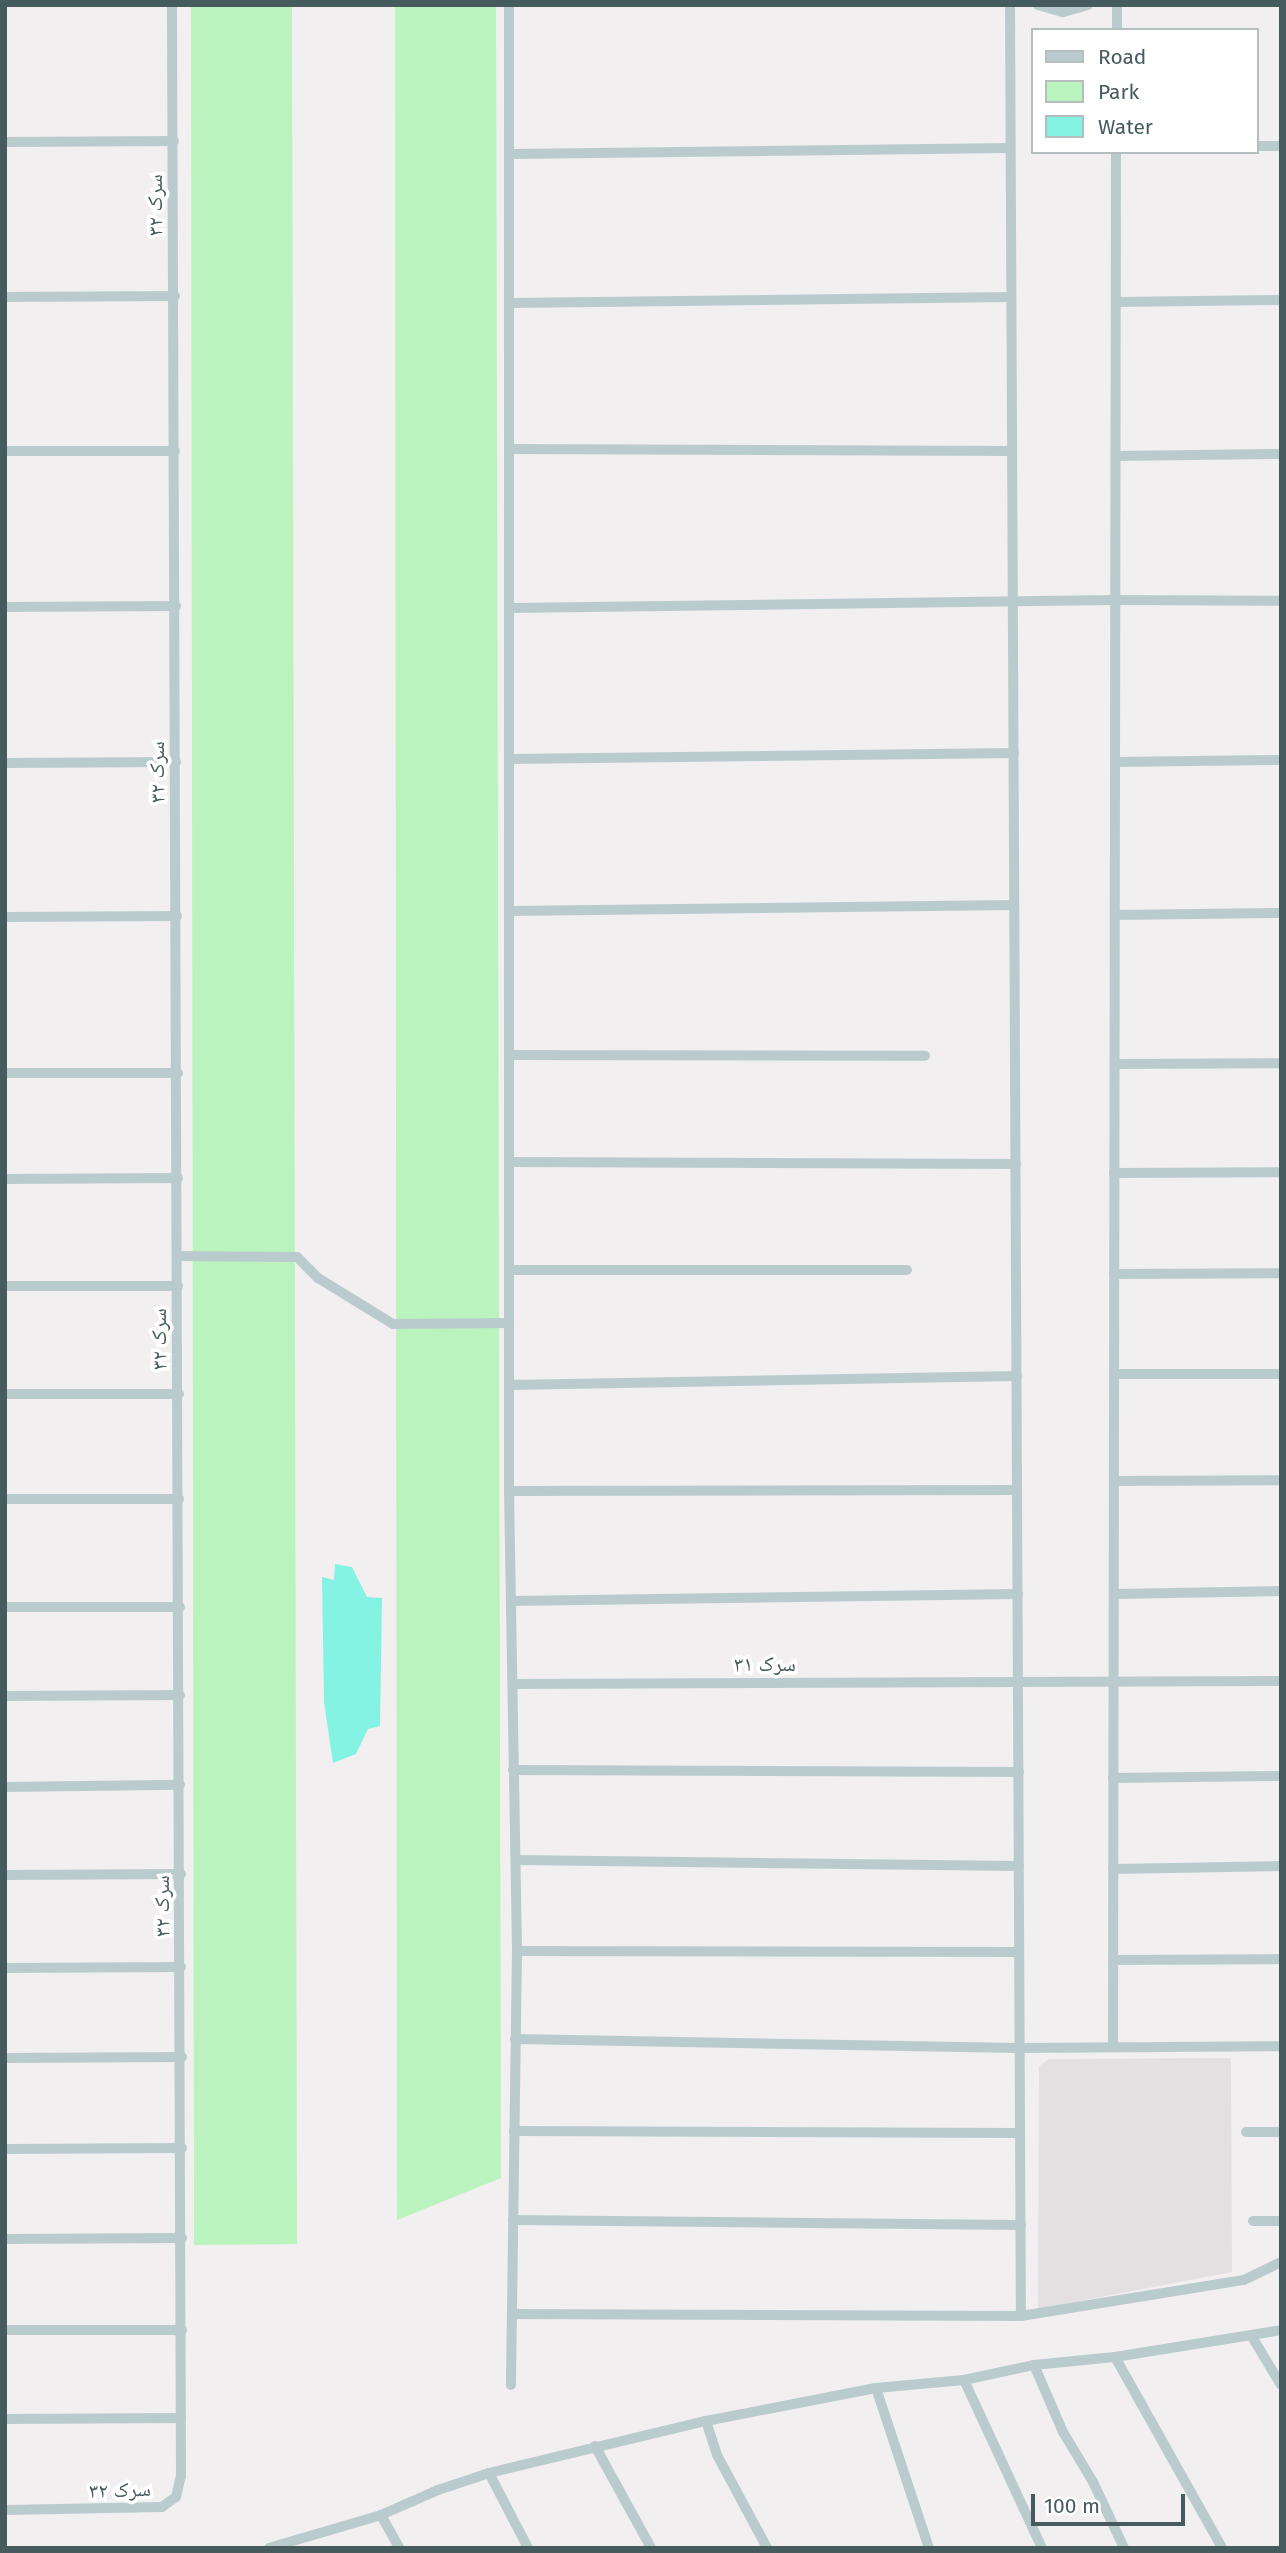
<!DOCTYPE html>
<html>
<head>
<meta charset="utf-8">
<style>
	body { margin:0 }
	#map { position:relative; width:1286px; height:2553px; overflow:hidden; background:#f2eff0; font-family:"Fira Sans","Noto Naskh Arabic",sans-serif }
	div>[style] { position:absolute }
	.education>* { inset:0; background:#e3e0e2 }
	.green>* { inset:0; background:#baf3bd }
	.water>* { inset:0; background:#84f3e4 }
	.minor>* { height:10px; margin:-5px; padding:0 5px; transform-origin:5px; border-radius:5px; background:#bacbcd }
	span { translate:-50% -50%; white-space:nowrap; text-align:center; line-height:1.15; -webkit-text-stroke:7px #fff; paint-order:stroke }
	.street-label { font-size:21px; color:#465b5e }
	.frame { position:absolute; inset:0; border:7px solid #465b5e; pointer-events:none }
	.legend { position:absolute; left:1031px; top:28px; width:228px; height:126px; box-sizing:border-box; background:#fff; border:2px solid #b5bdbf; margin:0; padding:9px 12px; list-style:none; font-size:21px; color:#465b5e }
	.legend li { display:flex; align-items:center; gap:14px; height:35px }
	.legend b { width:35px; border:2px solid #b5bdbf }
	.scale { position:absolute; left:1031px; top:2494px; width:154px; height:32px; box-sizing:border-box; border:4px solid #465b5e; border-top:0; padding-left:9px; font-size:21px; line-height:24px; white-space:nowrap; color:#465b5e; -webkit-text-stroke:5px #fff; paint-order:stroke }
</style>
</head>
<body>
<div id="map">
	<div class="education">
		<div style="clip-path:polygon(1231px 2058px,1232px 2272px,1038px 2309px,1039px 2066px,1049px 2059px)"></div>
	</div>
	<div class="green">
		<div style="clip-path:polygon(191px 5px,292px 5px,297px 2244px,194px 2245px)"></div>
		<div style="clip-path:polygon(395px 5px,496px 5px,501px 2178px,397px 2220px)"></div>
	</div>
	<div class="water">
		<div style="clip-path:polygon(335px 1564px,352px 1567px,367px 1597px,382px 1598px,380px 1726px,368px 1729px,356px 1754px,333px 1763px,324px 1702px,322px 1577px,334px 1580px)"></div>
	</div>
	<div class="minor">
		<div style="left:509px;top:5px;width:1486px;rotate:90deg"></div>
		<div style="left:509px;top:1491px;width:460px;rotate:89deg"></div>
		<div style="left:517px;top:1951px;width:434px;rotate:90.8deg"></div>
		<div style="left:1010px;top:5px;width:2311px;rotate:89.73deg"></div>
		<div style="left:1038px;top:5px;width:26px;rotate:16deg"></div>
		<div style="left:1063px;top:12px;width:26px;rotate:-16deg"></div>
		<div style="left:1117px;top:30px;width:25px;rotate:-90deg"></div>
		<div style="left:5px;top:142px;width:169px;rotate:-0.3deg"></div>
		<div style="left:1256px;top:146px;width:25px"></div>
		<div style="left:511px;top:154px;width:499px;rotate:-0.7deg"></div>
		<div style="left:5px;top:297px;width:170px;rotate:-0.3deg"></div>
		<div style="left:1116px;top:302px;width:165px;rotate:-0.7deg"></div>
		<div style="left:511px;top:303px;width:500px;rotate:-0.69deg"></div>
		<div style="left:510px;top:449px;width:502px;rotate:0.23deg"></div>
		<div style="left:5px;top:451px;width:170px"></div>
		<div style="left:1116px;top:456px;width:165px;rotate:-0.7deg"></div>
		<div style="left:5px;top:607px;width:171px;rotate:-0.3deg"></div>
		<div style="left:510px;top:608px;width:606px;rotate:-0.76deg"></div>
		<div style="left:1116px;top:600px;width:165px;rotate:0.3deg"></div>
		<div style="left:510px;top:759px;width:504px;rotate:-0.68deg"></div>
		<div style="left:1115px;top:762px;width:166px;rotate:-0.7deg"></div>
		<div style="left:5px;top:763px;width:171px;rotate:-0.3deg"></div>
		<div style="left:510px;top:911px;width:504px;rotate:-0.68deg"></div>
		<div style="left:1115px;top:915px;width:166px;rotate:-0.7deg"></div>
		<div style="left:5px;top:917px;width:172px;rotate:-0.3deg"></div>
		<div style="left:509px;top:1055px;width:416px;rotate:0.1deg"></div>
		<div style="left:1115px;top:1064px;width:166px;rotate:-0.3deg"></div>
		<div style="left:5px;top:1073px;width:173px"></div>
		<div style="left:509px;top:1162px;width:507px;rotate:0.23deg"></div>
		<div style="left:1114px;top:1173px;width:167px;rotate:-0.3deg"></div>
		<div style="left:5px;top:1179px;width:173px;rotate:-0.3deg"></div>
		<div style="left:178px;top:1256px;width:119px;rotate:0.5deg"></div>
		<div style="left:297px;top:1257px;width:30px;rotate:45deg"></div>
		<div style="left:318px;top:1278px;width:88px;rotate:31.5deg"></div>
		<div style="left:393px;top:1324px;width:116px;rotate:-0.5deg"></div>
		<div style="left:509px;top:1270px;width:398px"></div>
		<div style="left:1114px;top:1274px;width:167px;rotate:-0.3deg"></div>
		<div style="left:5px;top:1286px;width:173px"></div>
		<div style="left:1114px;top:1374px;width:167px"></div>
		<div style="left:509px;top:1385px;width:508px;rotate:-1.01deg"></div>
		<div style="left:5px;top:1394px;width:174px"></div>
		<div style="left:1114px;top:1481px;width:167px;rotate:-0.3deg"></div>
		<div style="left:509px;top:1491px;width:508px;rotate:-0.11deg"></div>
		<div style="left:5px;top:1499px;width:174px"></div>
		<div style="left:1114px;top:1594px;width:167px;rotate:-1deg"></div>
		<div style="left:511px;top:1601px;width:507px;rotate:-0.79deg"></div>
		<div style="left:5px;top:1607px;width:175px"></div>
		<div style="left:513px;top:1684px;width:768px;rotate:-0.22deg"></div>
		<div style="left:5px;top:1696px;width:175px;rotate:-0.3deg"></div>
		<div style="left:513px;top:1770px;width:506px;rotate:0.23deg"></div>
		<div style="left:1113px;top:1778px;width:168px;rotate:-0.7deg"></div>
		<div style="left:5px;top:1787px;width:175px;rotate:-0.7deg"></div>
		<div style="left:516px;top:1860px;width:503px;rotate:0.68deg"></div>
		<div style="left:1113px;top:1869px;width:168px;rotate:-1deg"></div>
		<div style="left:5px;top:1875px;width:176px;rotate:-0.3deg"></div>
		<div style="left:517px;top:1951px;width:502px;rotate:0.11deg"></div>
		<div style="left:1113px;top:1960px;width:168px;rotate:-0.3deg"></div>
		<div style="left:5px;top:1968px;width:176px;rotate:-0.3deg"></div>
		<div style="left:515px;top:2039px;width:505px;rotate:1.02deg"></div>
		<div style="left:1020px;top:2048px;width:261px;rotate:-0.4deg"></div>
		<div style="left:1113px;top:2047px;width:1895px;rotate:-89.91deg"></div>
		<div style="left:5px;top:2058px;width:177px;rotate:-0.3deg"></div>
		<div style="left:514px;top:2131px;width:506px;rotate:0.23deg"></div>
		<div style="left:1246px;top:2132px;width:35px"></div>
		<div style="left:5px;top:2149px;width:177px;rotate:-0.3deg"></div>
		<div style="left:513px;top:2220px;width:508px;rotate:0.56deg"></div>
		<div style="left:1253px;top:2221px;width:28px"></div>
		<div style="left:5px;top:2239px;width:177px;rotate:-0.3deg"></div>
		<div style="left:512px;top:2314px;width:509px;rotate:0.23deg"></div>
		<div style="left:1021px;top:2316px;width:226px;rotate:-9.2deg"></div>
		<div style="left:1244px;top:2280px;width:41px;rotate:-25.9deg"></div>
		<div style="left:5px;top:2330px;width:177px"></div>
		<div style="left:1251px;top:2335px;width:58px;rotate:59deg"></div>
		<div style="left:1115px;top:2357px;width:219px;rotate:60.7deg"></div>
		<div style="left:1034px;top:2365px;width:73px;rotate:66.6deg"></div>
		<div style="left:1063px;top:2432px;width:58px;rotate:59deg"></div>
		<div style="left:1093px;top:2482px;width:73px;rotate:64.8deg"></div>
		<div style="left:964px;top:2380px;width:185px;rotate:65.1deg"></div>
		<div style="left:876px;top:2388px;width:169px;rotate:71.7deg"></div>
		<div style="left:5px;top:2419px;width:176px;rotate:-0.3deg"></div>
		<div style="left:706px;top:2421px;width:36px;rotate:72deg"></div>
		<div style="left:717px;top:2455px;width:106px;rotate:61.7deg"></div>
		<div style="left:595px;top:2446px;width:116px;rotate:61.2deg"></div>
		<div style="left:489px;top:2473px;width:85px;rotate:62.5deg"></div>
		<div style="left:5px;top:2510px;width:157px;rotate:-1.1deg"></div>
		<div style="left:162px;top:2507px;width:17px;rotate:-36deg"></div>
		<div style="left:176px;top:2497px;width:22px;rotate:-77deg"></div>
		<div style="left:181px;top:2476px;width:2471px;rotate:-90.21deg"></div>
		<div style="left:381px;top:2515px;width:38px;rotate:61deg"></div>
		<div style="left:269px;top:2548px;width:117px;rotate:-16.4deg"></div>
		<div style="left:381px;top:2515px;width:62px;rotate:-23.7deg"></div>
		<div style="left:438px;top:2490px;width:54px;rotate:-18.4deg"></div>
		<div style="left:489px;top:2473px;width:223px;rotate:-13.5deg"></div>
		<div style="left:706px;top:2421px;width:173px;rotate:-11deg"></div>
		<div style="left:876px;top:2388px;width:88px;rotate:-5.2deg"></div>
		<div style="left:964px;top:2380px;width:72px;rotate:-12.1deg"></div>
		<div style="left:1034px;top:2365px;width:81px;rotate:-5.6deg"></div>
		<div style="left:1115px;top:2357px;width:168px;rotate:-9.2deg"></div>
	</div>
	<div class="street-label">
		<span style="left:155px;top:205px;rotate:-90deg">سرک ۳۲</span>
		<span style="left:157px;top:772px;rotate:-90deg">سرک ۳۲</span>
		<span style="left:159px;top:1339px;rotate:-90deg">سرک ۳۲</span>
		<span style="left:765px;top:1664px">سرک ۳۱</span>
		<span style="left:162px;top:1906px;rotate:-90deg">سرک ۳۲</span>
		<span style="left:120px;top:2490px;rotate:-2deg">سرک ۳۲</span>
	</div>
	<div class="frame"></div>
	<ul class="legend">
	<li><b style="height:9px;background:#bacbcd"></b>Road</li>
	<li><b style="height:19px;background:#baf3bd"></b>Park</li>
	<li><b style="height:19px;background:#84f3e4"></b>Water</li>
	</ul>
	<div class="scale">100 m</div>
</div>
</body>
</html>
